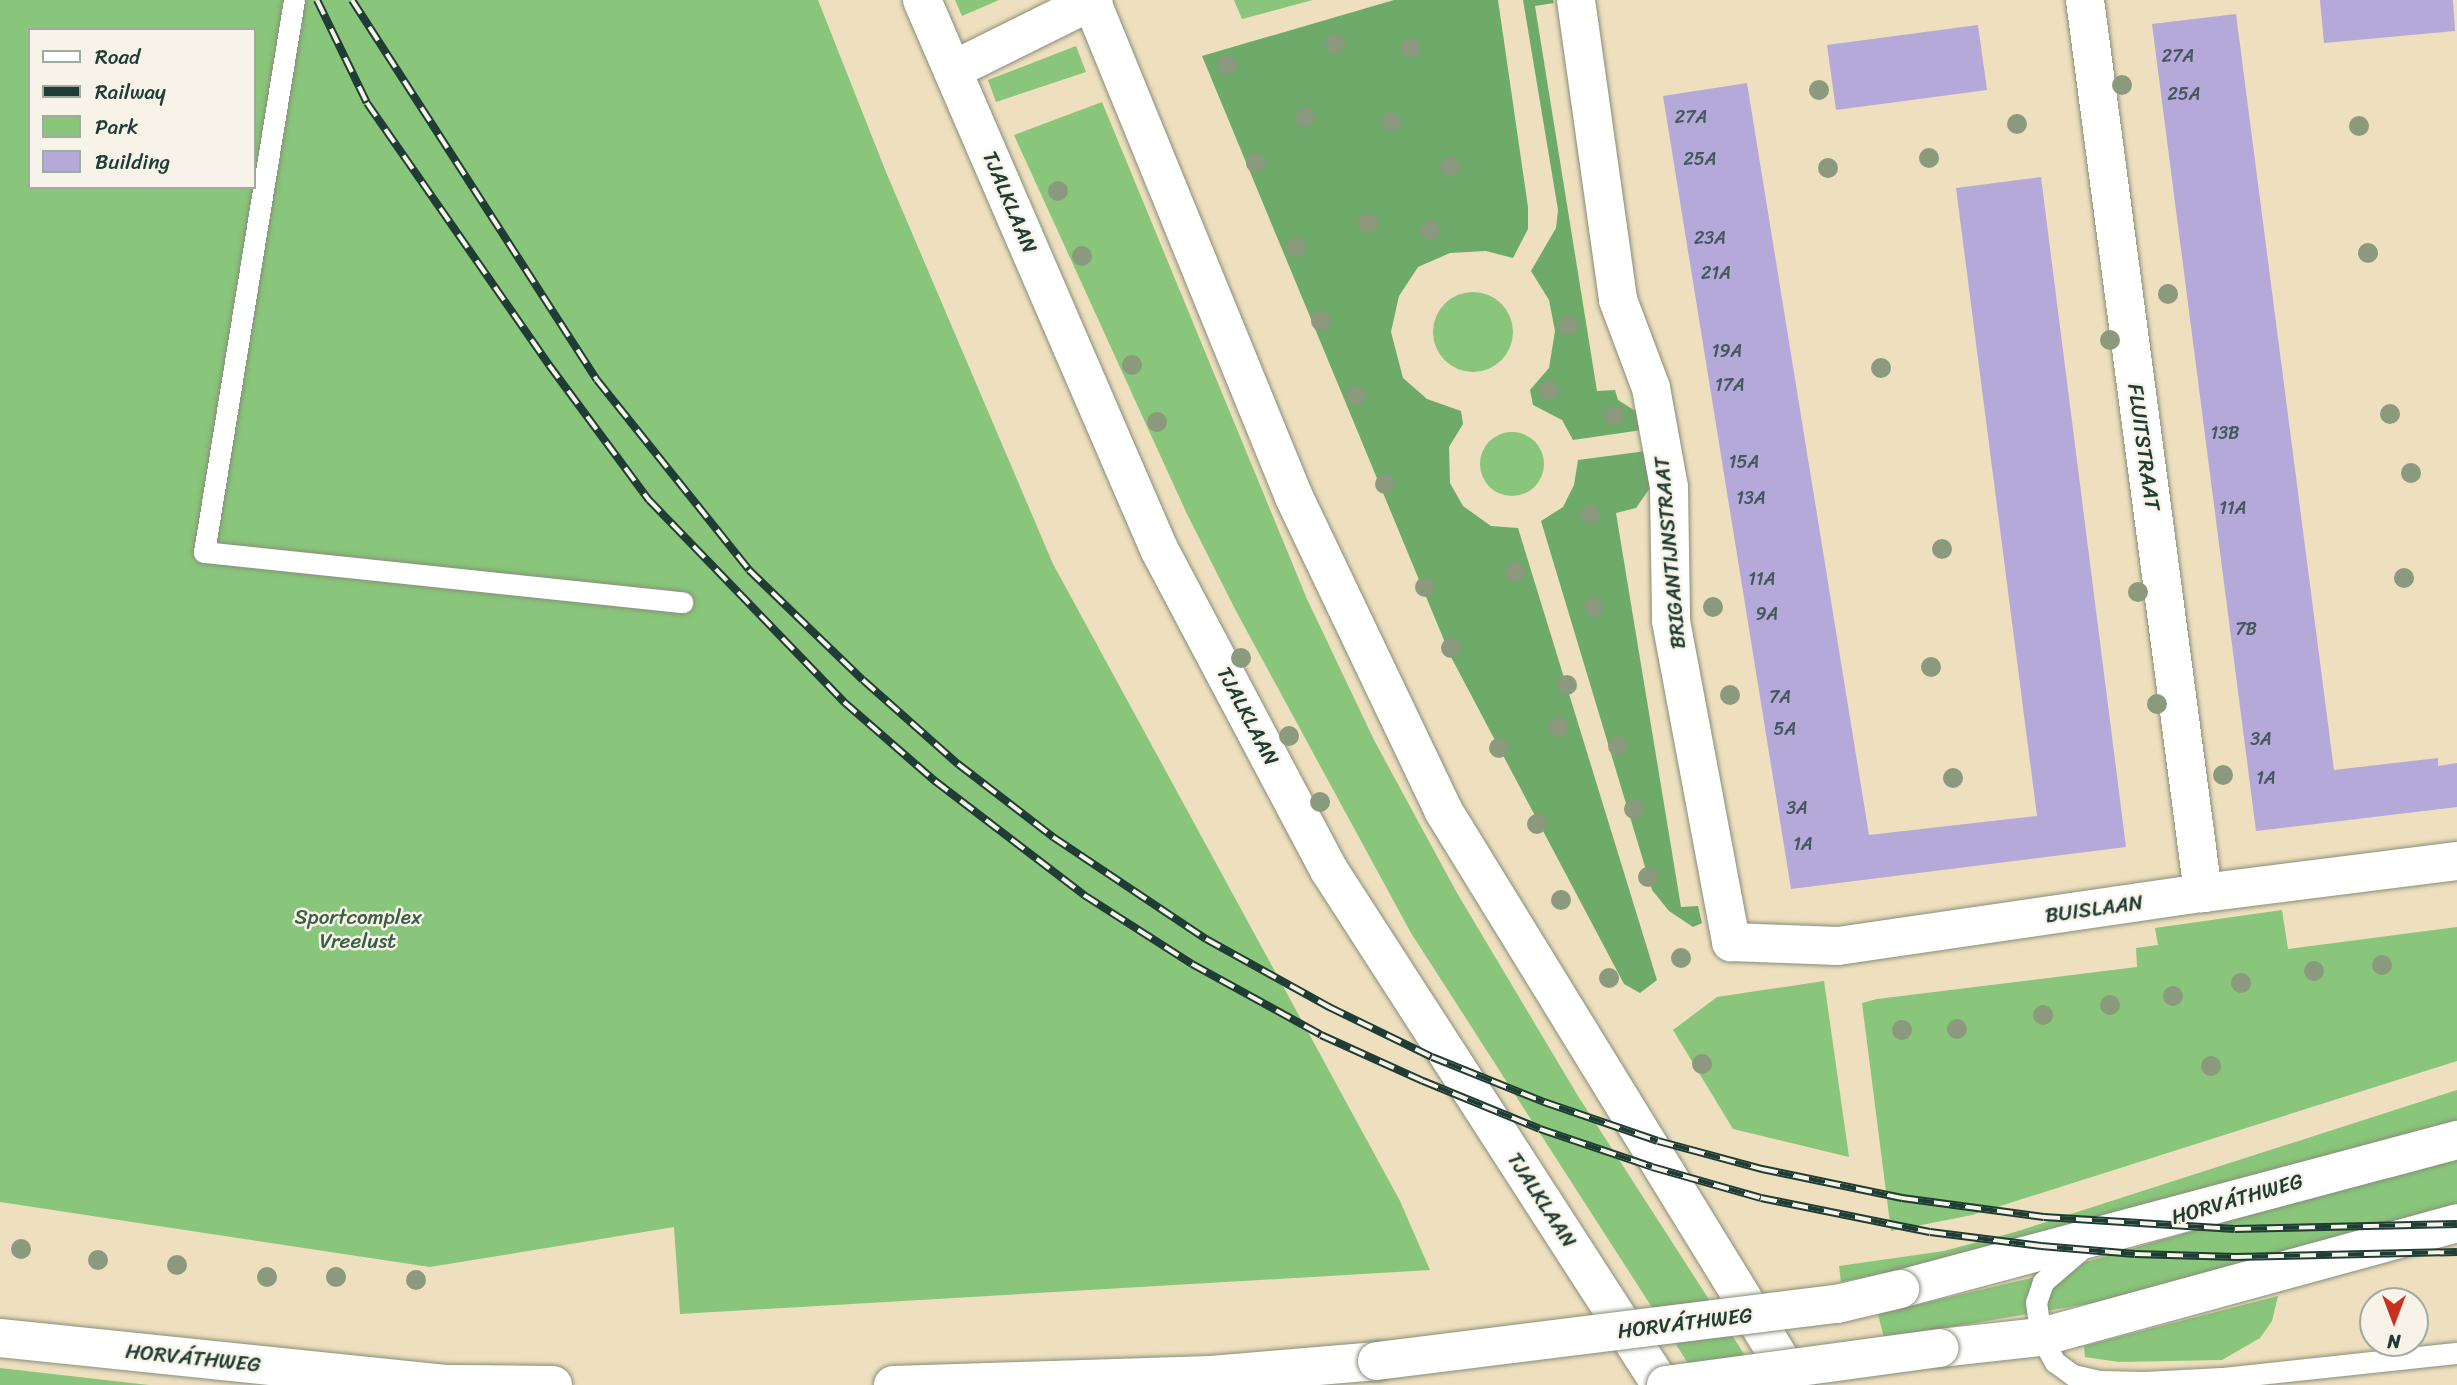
<!DOCTYPE html>
<html>
<head>
<meta charset="utf-8">
<style>
	body { margin:0 }
	#map { position:relative; width:2457px; height:1385px; overflow:hidden; background:#eedfbe; font-family:Sriracha,sans-serif }
	div>[style] { position:absolute }
	.green>* { inset:0; background:#89c57a }
	.round { border-radius:50% }
	.forest>* { inset:0; background:#6eaa6a }
	.building>* { inset:0; background:#b4a9d9 }
	.roads { filter:drop-shadow(0 0 2px #868e79) drop-shadow(0 0 2px #868e79) }
	.lane>* { height:21px; margin:-10.5px; padding:0 10.5px; transform-origin:10.5px; border-radius:10.5px; background:#fff }
	.street>* { height:38px; margin:-19px; padding:0 19px; transform-origin:19px; border-radius:19px; background:#fff }
	.secondary>* { height:38px; margin:-19px; padding:0 19px; transform-origin:19px; border-radius:19px; background:#fff }
	.rail>* { height:8px; margin-top:-4px; transform-origin:0; background:repeating-linear-gradient(90deg,#f7f3e8 0 16px,#1f3d34 0 32px); box-sizing:border-box; border-block:2px solid #1f3d34 }
	.bridges { filter:drop-shadow(0 0 2px #868e79) drop-shadow(0 0 2px #868e79) }
	.secondary-bridge>* { height:38px; margin:-19px; padding:0 19px; transform-origin:19px; border-radius:19px; background:#fff }
	.trees>* { width:20px; height:20px; margin:-10px; border-radius:50%; background:#8b997c }
	span { translate:-50% -50%; white-space:nowrap; text-align:center; line-height:1.15; -webkit-text-stroke:5px #f7f3e8; paint-order:stroke }
	.number-label { font-size:18px; color:#44585d }
	.number-label span { -webkit-text-stroke-width:0 }
	.street-label { font-size:21px; color:#1f3d34 }
	.park-label { font-size:21px; color:#3a5f46 }
	.legend { position:absolute; left:28px; top:28px; width:228px; height:161px; box-sizing:border-box; background:#f7f3e8; border:2px solid #a1aaa0; margin:0; padding:9px 12px; list-style:none; font-size:21px; color:#1f3d34 }
	.legend li { display:flex; align-items:center; gap:14px; height:35px }
	.legend b { width:35px; border:2px solid #a1aaa0 }
	.north { position:absolute; left:2359px; top:1287px; width:70px; height:70px; box-sizing:border-box; background:#f7f3e8; border:2px solid #a1aaa0; border-radius:50%; rotate:180deg; font-size:19px; font-weight:700; line-height:28px; text-align:center; color:#1f3d34 }
	.north::after { content:''; display:block; margin:auto; width:24px; height:32px; background:#c8321e; clip-path:polygon(50% 0,100% 100%,50% 72%,0 100%) }
</style>
</head>
<body>
<div id="map">
	<div class="green">
		<div style="clip-path:polygon(evenodd,0 0,818px 0,886px 172px,1053px 564px,1400px 1201px,1430px 1270px,680px 1314px,674px 1227px,430px 1267px,0 1202px,0 0,30px 30px,254px 30px,254px 187px,30px 187px,30px 30px)"></div>
		<div style="clip-path:polygon(955px 0,999px 0,962px 16px)"></div>
		<div style="clip-path:polygon(1234px 0,1313px 0,1242px 19px)"></div>
		<div style="clip-path:polygon(1076px 46px,1086px 72px,996px 102px,988px 80px)"></div>
		<div style="clip-path:polygon(1102px 102px,1307px 599px,1374px 740px,1457px 893px,1578px 1096px,1764px 1385px,1702px 1385px,1411px 933px,1236px 611px,1187px 514px,1014px 135px)"></div>
		<div class="round" style="left:1433px;top:292px;width:80px;height:80px"></div>
		<div class="round" style="left:1480px;top:432px;width:64px;height:64px"></div>
		<div style="clip-path:polygon(2282px 910px,2288px 949px,2457px 927px,2457px 1061px,1972px 1215px,1891px 1231px,1862px 1003px,1877px 999px,2137px 967px,2136px 948px,2158px 945px,2155px 928px)"></div>
		<div style="clip-path:polygon(1824px 981px,1849px 1157px,1733px 1129px,1673px 1030px,1717px 997px)"></div>
		<div style="clip-path:polygon(2457px 1090px,2457px 1121px,1890px 1272px,1841px 1282px,1839px 1266px,1944px 1251px,2015px 1232px)"></div>
		<div style="clip-path:polygon(2457px 1160px,2457px 1209px,2147px 1294px,1884px 1338px,1878px 1314px,2031px 1278px,2337px 1189px)"></div>
		<div style="clip-path:polygon(2278px 1296px,2272px 1321px,2260px 1338px,2222px 1360px,2119px 1362px,2085px 1357px,2084px 1346px)"></div>
		<div style="clip-path:polygon(0 1368px,149px 1385px,0 1385px)"></div>
	</div>
	<div class="forest">
		<div style="clip-path:polygon(1394px 0,1498px 0,1528px 207px,1528px 229px,1513px 258px,1486px 251px,1450px 253px,1418px 267px,1399px 296px,1391px 332px,1403px 378px,1427px 399px,1461px 411px,1463px 424px,1449px 447px,1450px 483px,1463px 506px,1491px 526px,1518px 528px,1657px 980px,1640px 993px,1624px 984px,1451px 657px,1202px 56px)"></div>
		<div style="clip-path:polygon(1523px 0,1553px 0,1554px 3px,1535px 6px,1597px 391px,1615px 390px,1618px 400px,1642px 415px,1642px 430px,1573px 440px,1562px 420px,1533px 405px,1530px 390px,1549px 368px,1555px 331px,1549px 300px,1531px 271px,1556px 228px,1558px 210px)"></div>
		<div style="clip-path:polygon(1646px 451px,1652px 485px,1636px 508px,1616px 513px,1681px 907px,1698px 906px,1702px 923px,1693px 927px,1669px 911px,1652px 890px,1541px 521px,1563px 507px,1574px 485px,1578px 460px)"></div>
	</div>
	<div class="building">
		<div style="clip-path:polygon(2320px 0,2453px 0,2455px 31px,2324px 43px)"></div>
		<div style="clip-path:polygon(2236px 14px,2334px 770px,2438px 758px,2438px 766px,2457px 763px,2457px 807px,2256px 831px,2152px 24px)"></div>
		<div style="clip-path:polygon(1978px 25px,1987px 90px,1836px 110px,1827px 45px)"></div>
		<div style="clip-path:polygon(1747px 83px,1869px 835px,2037px 816px,1956px 188px,2041px 177px,2126px 847px,1791px 889px,1663px 96px)"></div>
	</div>
	<div class="roads">
		<div class="lane">
			<div style="left:294px;top:0;width:559px;rotate:99.26deg"></div>
			<div style="left:204px;top:552px;width:481px;rotate:6deg"></div>
			<div style="left:2079px;top:1251px;width:48px;rotate:139.3deg"></div>
			<div style="left:2043px;top:1282px;width:21px;rotate:109deg"></div>
			<div style="left:2036px;top:1302px;width:35px;rotate:82deg"></div>
			<div style="left:2041px;top:1337px;width:29px;rotate:61deg"></div>
			<div style="left:2055px;top:1362px;width:22px;rotate:36deg"></div>
			<div style="left:2073px;top:1375px;width:28px;rotate:13deg"></div>
			<div style="left:2100px;top:1381px;width:44px;rotate:1.3deg"></div>
			<div style="left:2144px;top:1382px;width:78px;rotate:-2.9deg"></div>
			<div style="left:2222px;top:1378px;width:236px;rotate:-6.1deg"></div>
		</div>
		<div class="street">
			<div style="left:1576px;top:0;width:303px;rotate:82deg"></div>
			<div style="left:1618px;top:300px;width:94px;rotate:69.4deg"></div>
			<div style="left:1651px;top:388px;width:101px;rotate:79.7deg"></div>
			<div style="left:1669px;top:487px;width:134px;rotate:89.1deg"></div>
			<div style="left:1671px;top:621px;width:327px;rotate:79.4deg"></div>
			<div style="left:1731px;top:942px;width:107px;rotate:2.1deg"></div>
			<div style="left:1838px;top:946px;width:369px;rotate:-8.3deg"></div>
			<div style="left:2203px;top:893px;width:256px;rotate:-7.2deg"></div>
			<div style="left:2085px;top:0;width:901px;rotate:82.47deg"></div>
			<div style="left:953px;top:70px;width:157px;rotate:-26.4deg"></div>
		</div>
		<div class="secondary">
			<div style="left:922px;top:0;width:598px;rotate:66.65deg"></div>
			<div style="left:1159px;top:549px;width:363px;rotate:62.1deg"></div>
			<div style="left:1329px;top:870px;width:613px;rotate:57.19deg"></div>
			<div style="left:1091px;top:0;width:537px;rotate:67.78deg"></div>
			<div style="left:1294px;top:497px;width:347px;rotate:64.5deg"></div>
			<div style="left:1443px;top:810px;width:675px;rotate:58.45deg"></div>
			<div style="left:1900px;top:1289px;width:577px;rotate:-14.98deg"></div>
			<div style="left:0;top:1338px;width:450px;rotate:5.9deg"></div>
			<div style="left:448px;top:1384px;width:105px;rotate:0.5deg"></div>
			<div style="left:1940px;top:1348px;width:102px;rotate:-6.2deg"></div>
			<div style="left:2041px;top:1337px;width:431px;rotate:-15.3deg"></div>
			<div style="left:893px;top:1385px;width:318px;rotate:-1.8deg"></div>
			<div style="left:1211px;top:1375px;width:167px;rotate:-4.8deg"></div>
		</div>
	</div>
	<div class="rail">
		<div style="left:317px;top:0;width:114px;rotate:64.1deg"></div>
		<div style="left:367px;top:103px;width:319px;rotate:55.2deg"></div>
		<div style="left:549px;top:365px;width:168px;rotate:53.5deg"></div>
		<div style="left:649px;top:500px;width:281px;rotate:46deg"></div>
		<div style="left:844px;top:702px;width:121px;rotate:41deg"></div>
		<div style="left:935px;top:781px;width:188px;rotate:37.4deg"></div>
		<div style="left:1084px;top:895px;width:128px;rotate:32.6deg"></div>
		<div style="left:1192px;top:964px;width:147px;rotate:28.8deg"></div>
		<div style="left:1321px;top:1035px;width:112px;rotate:24.3deg"></div>
		<div style="left:1423px;top:1081px;width:126px;rotate:22.3deg"></div>
		<div style="left:1540px;top:1129px;width:118px;rotate:18.7deg"></div>
		<div style="left:1652px;top:1167px;width:113px;rotate:15.9deg"></div>
		<div style="left:1761px;top:1198px;width:172px;rotate:11.4deg"></div>
		<div style="left:1930px;top:1232px;width:112px;rotate:7.2deg"></div>
		<div style="left:2041px;top:1246px;width:94px;rotate:4.9deg"></div>
		<div style="left:2135px;top:1254px;width:101px;rotate:1.7deg"></div>
		<div style="left:2236px;top:1257px;width:221px;rotate:-1.3deg"></div>
		<div style="left:352px;top:0;width:452px;rotate:57.2deg"></div>
		<div style="left:597px;top:380px;width:243px;rotate:51.3deg"></div>
		<div style="left:749px;top:570px;width:158px;rotate:44deg"></div>
		<div style="left:863px;top:680px;width:127px;rotate:41.5deg"></div>
		<div style="left:958px;top:764px;width:120px;rotate:37.5deg"></div>
		<div style="left:1053px;top:837px;width:184px;rotate:33.7deg"></div>
		<div style="left:1206px;top:939px;width:141px;rotate:28.9deg"></div>
		<div style="left:1329px;top:1007px;width:114px;rotate:25.9deg"></div>
		<div style="left:1432px;top:1057px;width:121px;rotate:21.9deg"></div>
		<div style="left:1544px;top:1102px;width:120px;rotate:18.9deg"></div>
		<div style="left:1658px;top:1141px;width:108px;rotate:15.1deg"></div>
		<div style="left:1762px;top:1169px;width:143px;rotate:11.7deg"></div>
		<div style="left:1902px;top:1198px;width:143px;rotate:7.6deg"></div>
		<div style="left:2044px;top:1217px;width:191px;rotate:3.6deg"></div>
		<div style="left:2235px;top:1229px;width:222px;rotate:-1.3deg"></div>
	</div>
	<div class="bridges">
		<div class="secondary-bridge">
			<div style="left:1377px;top:1361px;width:464px;rotate:-7.1deg"></div>
			<div style="left:1837px;top:1304px;width:65px;rotate:-13.4deg"></div>
			<div style="left:1666px;top:1385px;width:276px;rotate:-7.7deg"></div>
		</div>
	</div>
	<div class="trees">
		<div style="left:1335px;top:44px"></div>
		<div style="left:1411px;top:48px"></div>
		<div style="left:1227px;top:65px"></div>
		<div style="left:2122px;top:85px"></div>
		<div style="left:1819px;top:90px"></div>
		<div style="left:1305px;top:117px"></div>
		<div style="left:1391px;top:122px"></div>
		<div style="left:2017px;top:124px"></div>
		<div style="left:2359px;top:126px"></div>
		<div style="left:1929px;top:158px"></div>
		<div style="left:1256px;top:163px"></div>
		<div style="left:1450px;top:166px"></div>
		<div style="left:1828px;top:168px"></div>
		<div style="left:1058px;top:191px"></div>
		<div style="left:1368px;top:223px"></div>
		<div style="left:1430px;top:230px"></div>
		<div style="left:1296px;top:247px"></div>
		<div style="left:2368px;top:253px"></div>
		<div style="left:1082px;top:256px"></div>
		<div style="left:2168px;top:294px"></div>
		<div style="left:1321px;top:321px"></div>
		<div style="left:1568px;top:325px"></div>
		<div style="left:2110px;top:340px"></div>
		<div style="left:1132px;top:365px"></div>
		<div style="left:1881px;top:368px"></div>
		<div style="left:1549px;top:390px"></div>
		<div style="left:1356px;top:396px"></div>
		<div style="left:2390px;top:414px"></div>
		<div style="left:1614px;top:415px"></div>
		<div style="left:1157px;top:422px"></div>
		<div style="left:2411px;top:473px"></div>
		<div style="left:1385px;top:484px"></div>
		<div style="left:1590px;top:514px"></div>
		<div style="left:1942px;top:549px"></div>
		<div style="left:1515px;top:572px"></div>
		<div style="left:2404px;top:578px"></div>
		<div style="left:1425px;top:587px"></div>
		<div style="left:2138px;top:592px"></div>
		<div style="left:1594px;top:607px"></div>
		<div style="left:1713px;top:607px"></div>
		<div style="left:1451px;top:648px"></div>
		<div style="left:1241px;top:658px"></div>
		<div style="left:1931px;top:667px"></div>
		<div style="left:1567px;top:685px"></div>
		<div style="left:1730px;top:695px"></div>
		<div style="left:2157px;top:704px"></div>
		<div style="left:1558px;top:727px"></div>
		<div style="left:1289px;top:736px"></div>
		<div style="left:1618px;top:746px"></div>
		<div style="left:1499px;top:748px"></div>
		<div style="left:2223px;top:775px"></div>
		<div style="left:1953px;top:778px"></div>
		<div style="left:1320px;top:802px"></div>
		<div style="left:1634px;top:809px"></div>
		<div style="left:1537px;top:824px"></div>
		<div style="left:1648px;top:877px"></div>
		<div style="left:1561px;top:900px"></div>
		<div style="left:1681px;top:958px"></div>
		<div style="left:2382px;top:965px"></div>
		<div style="left:2314px;top:971px"></div>
		<div style="left:1609px;top:978px"></div>
		<div style="left:2241px;top:983px"></div>
		<div style="left:2173px;top:996px"></div>
		<div style="left:2110px;top:1005px"></div>
		<div style="left:2043px;top:1015px"></div>
		<div style="left:1957px;top:1029px"></div>
		<div style="left:1902px;top:1030px"></div>
		<div style="left:1702px;top:1064px"></div>
		<div style="left:2211px;top:1066px"></div>
		<div style="left:21px;top:1249px"></div>
		<div style="left:98px;top:1260px"></div>
		<div style="left:177px;top:1265px"></div>
		<div style="left:267px;top:1277px"></div>
		<div style="left:336px;top:1277px"></div>
		<div style="left:416px;top:1280px"></div>
	</div>
	<div class="number-label">
		<span style="left:2178px;top:56px">27A</span>
		<span style="left:2184px;top:94px">25A</span>
		<span style="left:1691px;top:117px">27A</span>
		<span style="left:1700px;top:159px">25A</span>
		<span style="left:1710px;top:238px">23A</span>
		<span style="left:1716px;top:273px">21A</span>
		<span style="left:1727px;top:351px">19A</span>
		<span style="left:1730px;top:385px">17A</span>
		<span style="left:2225px;top:433px">13B</span>
		<span style="left:1744px;top:462px">15A</span>
		<span style="left:1751px;top:498px">13A</span>
		<span style="left:2233px;top:508px">11A</span>
		<span style="left:1762px;top:579px">11A</span>
		<span style="left:1767px;top:614px">9A</span>
		<span style="left:2246px;top:629px">7B</span>
		<span style="left:1780px;top:697px">7A</span>
		<span style="left:1785px;top:729px">5A</span>
		<span style="left:2261px;top:739px">3A</span>
		<span style="left:2266px;top:778px">1A</span>
		<span style="left:1797px;top:808px">3A</span>
		<span style="left:1803px;top:844px">1A</span>
	</div>
	<div class="street-label">
		<span style="left:1010px;top:202px;rotate:67deg">TJALKLAAN</span>
		<span style="left:2144px;top:447px;rotate:82deg">FLUITSTRAAT</span>
		<span style="left:1670px;top:553px;rotate:-95deg">BRIGANTIJNSTRAAT</span>
		<span style="left:1248px;top:716px;rotate:62deg">TJALKLAAN</span>
		<span style="left:2094px;top:909px;rotate:-8deg">BUISLAAN</span>
		<span style="left:2237px;top:1199px;rotate:-16deg">HORVÁTHWEG</span>
		<span style="left:1542px;top:1200px;rotate:57deg">TJALKLAAN</span>
		<span style="left:1685px;top:1323px;rotate:-7deg">HORVÁTHWEG</span>
		<span style="left:193px;top:1358px;rotate:6deg">HORVÁTHWEG</span>
	</div>
	<div class="park-label">
		<span style="left:358px;top:929px">Sportcomplex<br>Vreelust</span>
	</div>
	<ul class="legend">
	<li><b style="height:9px;background:#fff"></b>Road</li>
	<li><b style="height:9px;background:#1f3d34"></b>Railway</li>
	<li><b style="height:19px;background:#89c57a"></b>Park</li>
	<li><b style="height:19px;background:#b4a9d9"></b>Building</li>
	</ul>
	<div class="north">N</div>
</div>
</body>
</html>
